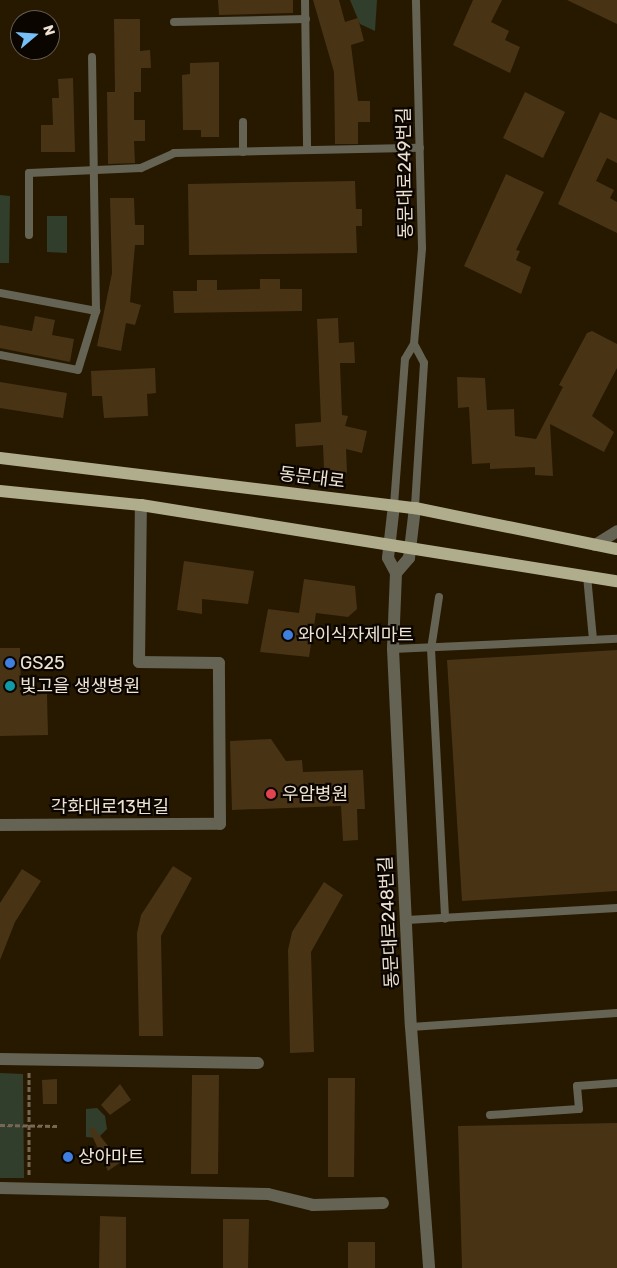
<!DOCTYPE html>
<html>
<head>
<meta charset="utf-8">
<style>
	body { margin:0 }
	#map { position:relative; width:617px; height:1268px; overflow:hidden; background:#271800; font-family:Rubik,"Noto Sans KR",sans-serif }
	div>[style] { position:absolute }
	.green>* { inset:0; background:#313e2c }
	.building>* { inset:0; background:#483415 }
	.path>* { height:3px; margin-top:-1.5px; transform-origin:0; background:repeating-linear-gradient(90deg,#766854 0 5px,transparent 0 7.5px) }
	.service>* { height:8px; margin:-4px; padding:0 4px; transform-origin:4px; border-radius:4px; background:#646354 }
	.minor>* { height:12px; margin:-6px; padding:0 6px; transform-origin:6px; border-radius:6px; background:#646354 }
	.primary>* { height:12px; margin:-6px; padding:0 6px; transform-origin:6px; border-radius:6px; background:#afad8c }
	.dots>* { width:14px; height:14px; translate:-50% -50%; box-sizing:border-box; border:2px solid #0b0500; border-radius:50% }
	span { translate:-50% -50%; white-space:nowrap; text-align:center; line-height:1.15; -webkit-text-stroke:4.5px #0b0500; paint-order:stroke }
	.street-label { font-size:18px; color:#ede2d3 }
	.poi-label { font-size:18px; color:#ede2d3 }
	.left { translate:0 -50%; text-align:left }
	.north { position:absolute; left:10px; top:10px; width:50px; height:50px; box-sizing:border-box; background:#0b0500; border:1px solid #655d54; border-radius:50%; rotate:72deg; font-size:14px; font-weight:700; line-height:20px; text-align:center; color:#ede2d3 }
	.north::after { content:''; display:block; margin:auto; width:18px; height:22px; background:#77bff7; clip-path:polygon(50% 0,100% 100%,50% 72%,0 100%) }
</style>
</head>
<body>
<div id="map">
	<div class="green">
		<div style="clip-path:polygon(350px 0,377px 0,375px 31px,360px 24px)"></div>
		<div style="clip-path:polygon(0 195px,10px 196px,9px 263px,0 263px)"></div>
		<div style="clip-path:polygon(47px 216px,67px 216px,67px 253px,47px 252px)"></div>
		<div style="clip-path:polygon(0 1073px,23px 1074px,24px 1178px,0 1178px)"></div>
		<div style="clip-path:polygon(97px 1108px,105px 1116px,107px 1129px,98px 1138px,86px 1137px,86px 1109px)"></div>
	</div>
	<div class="building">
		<div style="clip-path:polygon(218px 0,293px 0,293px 13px,219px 15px)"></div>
		<div style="clip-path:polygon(313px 0,339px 0,345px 22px,358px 18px,364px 41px,351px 45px,358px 101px,370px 101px,370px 122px,358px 122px,358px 144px,335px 144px,334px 72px)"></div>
		<div style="clip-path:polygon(473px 0,502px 0,491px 22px,509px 31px,505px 40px,520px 47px,510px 73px,453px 45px)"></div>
		<div style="clip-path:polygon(567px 0,617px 0,617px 24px)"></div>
		<div style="clip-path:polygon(114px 19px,140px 19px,140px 51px,150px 50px,151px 68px,141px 68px,141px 92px,134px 92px,134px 120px,145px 120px,145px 141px,134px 141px,135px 163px,108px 164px,107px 92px,115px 92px)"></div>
		<div style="clip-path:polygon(219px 62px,219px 137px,201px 137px,201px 130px,183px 130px,182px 75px,190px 74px,190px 63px)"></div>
		<div style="clip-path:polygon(73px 78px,75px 152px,41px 152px,41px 125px,53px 125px,52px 98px,59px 98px,58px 79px)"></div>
		<div style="clip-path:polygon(525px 92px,565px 112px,543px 158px,503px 138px)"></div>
		<div style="clip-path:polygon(600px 112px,617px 120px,617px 163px,607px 158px,596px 181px,614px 190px,610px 198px,617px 202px,617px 233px,558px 204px)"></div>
		<div style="clip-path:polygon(506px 174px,544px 192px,516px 250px,520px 251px,516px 260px,531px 267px,521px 294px,464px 266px)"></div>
		<div style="clip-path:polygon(355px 181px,356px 209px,362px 209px,362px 226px,356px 226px,357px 253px,189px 255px,188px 184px)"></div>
		<div style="clip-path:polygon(110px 198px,134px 198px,135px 225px,144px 225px,144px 245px,135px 245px,130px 302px,141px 305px,135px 325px,126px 323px,121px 351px,97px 346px,112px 273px)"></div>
		<div style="clip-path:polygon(260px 279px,280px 279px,280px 289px,302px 289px,302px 311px,174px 313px,173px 291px,197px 291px,197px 280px,217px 280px,217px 290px,260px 289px)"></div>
		<div style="clip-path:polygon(35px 316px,55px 320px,52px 335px,74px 339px,70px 362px,0 348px,0 325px,32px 331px)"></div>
		<div style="clip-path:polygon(338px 318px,339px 343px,354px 342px,355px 363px,340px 363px,342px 415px,348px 416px,345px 426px,367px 431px,362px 453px,346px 449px,347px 473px,324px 469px,323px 445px,296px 447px,295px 424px,321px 422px,317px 319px)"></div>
		<div style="clip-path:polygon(592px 331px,617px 344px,617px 368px,592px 416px,614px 432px,604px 452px,550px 424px,553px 476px,535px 475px,535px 467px,490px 469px,490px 463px,472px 464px,469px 407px,458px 408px,457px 377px,485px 378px,487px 410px,514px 409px,515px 436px,536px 439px,563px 387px,559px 385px,587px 333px)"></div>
		<div style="clip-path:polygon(155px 368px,156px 393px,147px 394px,148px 416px,104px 418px,102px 396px,92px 396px,91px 371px)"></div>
		<div style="clip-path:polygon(0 382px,67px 393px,63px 418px,0 408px)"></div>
		<div style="clip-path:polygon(184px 561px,254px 571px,248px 604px,202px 599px,202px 614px,177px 610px)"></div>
		<div style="clip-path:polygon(304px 579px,355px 586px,357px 609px,348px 617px,316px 613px,309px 657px,260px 652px,268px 609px,299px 613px)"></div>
		<div style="clip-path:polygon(0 648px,20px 648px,21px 695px,47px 694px,48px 735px,0 736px)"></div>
		<div style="clip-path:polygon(617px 650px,617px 891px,462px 901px,447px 660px)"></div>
		<div style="clip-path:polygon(271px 739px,286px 761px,302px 760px,303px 772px,363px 770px,365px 809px,357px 809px,358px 840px,343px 841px,341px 806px,232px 810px,230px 741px)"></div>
		<div style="clip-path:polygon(173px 866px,192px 878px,161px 936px,163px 1036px,139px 1036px,137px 933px,141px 915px)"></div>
		<div style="clip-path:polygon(22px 869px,41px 881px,15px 922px,0 960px,0 903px)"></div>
		<div style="clip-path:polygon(324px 882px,343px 895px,311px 952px,314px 1052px,290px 1053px,288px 950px,292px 932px)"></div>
		<div style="clip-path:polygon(192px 1075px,219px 1075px,218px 1174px,191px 1174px)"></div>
		<div style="clip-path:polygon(328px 1078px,355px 1078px,354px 1177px,328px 1177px)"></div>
		<div style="clip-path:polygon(57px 1079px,57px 1104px,43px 1104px,42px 1080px)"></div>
		<div style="clip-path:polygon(120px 1084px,131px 1100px,110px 1115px,101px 1105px)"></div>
		<div style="clip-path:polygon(617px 1123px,617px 1268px,462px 1268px,458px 1126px)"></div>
		<div style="clip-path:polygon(93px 1127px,121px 1162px,108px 1171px,89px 1129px)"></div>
		<div style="clip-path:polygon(100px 1216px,126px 1217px,126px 1268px,99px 1268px)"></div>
		<div style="clip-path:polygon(223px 1219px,249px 1219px,248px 1268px,223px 1268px)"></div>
		<div style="clip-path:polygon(348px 1242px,375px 1242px,375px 1268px,348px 1268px)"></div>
	</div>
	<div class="path">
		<div style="left:29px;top:1072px;width:104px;rotate:90deg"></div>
		<div style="left:0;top:1125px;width:57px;rotate:1deg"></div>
	</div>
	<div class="service">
		<div style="left:305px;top:0;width:150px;rotate:89.2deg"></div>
		<div style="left:174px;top:22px;width:132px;rotate:-1.3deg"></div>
		<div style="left:243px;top:122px;width:30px;rotate:90deg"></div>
		<div style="left:29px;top:235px;width:62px;rotate:-90deg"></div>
		<div style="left:29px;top:173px;width:112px;rotate:-2.6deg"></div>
		<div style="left:141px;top:168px;width:36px;rotate:-24deg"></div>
		<div style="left:174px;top:153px;width:246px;rotate:-1.2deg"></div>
		<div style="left:0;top:293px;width:98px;rotate:10.6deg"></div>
		<div style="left:414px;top:344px;width:21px;rotate:62deg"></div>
		<div style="left:424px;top:363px;width:145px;rotate:93.6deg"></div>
		<div style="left:0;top:355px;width:79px;rotate:10.9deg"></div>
		<div style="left:78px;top:370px;width:62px;rotate:-73deg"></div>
		<div style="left:96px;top:311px;width:254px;rotate:-90.9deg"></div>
		<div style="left:394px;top:505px;width:146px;rotate:-85.7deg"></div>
		<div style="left:405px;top:359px;width:17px;rotate:-59deg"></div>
		<div style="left:414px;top:344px;width:96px;rotate:-85.2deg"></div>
		<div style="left:422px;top:248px;width:248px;rotate:-91.4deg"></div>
		<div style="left:587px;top:576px;width:64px;rotate:84.6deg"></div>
		<div style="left:439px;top:597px;width:53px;rotate:98.7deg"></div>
		<div style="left:431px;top:649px;width:270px;rotate:87deg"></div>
		<div style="left:393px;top:649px;width:224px;rotate:-2.6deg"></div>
		<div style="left:407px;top:920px;width:210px;rotate:-3.3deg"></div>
		<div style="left:411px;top:1027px;width:206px;rotate:-3.9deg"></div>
		<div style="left:490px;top:1115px;width:89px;rotate:-3.9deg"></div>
		<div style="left:579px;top:1109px;width:23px;rotate:-95deg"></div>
		<div style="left:577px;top:1086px;width:40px;rotate:-4.3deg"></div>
	</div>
	<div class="minor">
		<div style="left:394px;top:505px;width:53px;rotate:96.5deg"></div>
		<div style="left:388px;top:558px;width:17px;rotate:62deg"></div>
		<div style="left:396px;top:573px;width:76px;rotate:92.3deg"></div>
		<div style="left:393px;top:649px;width:378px;rotate:87.3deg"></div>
		<div style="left:411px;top:1027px;width:242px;rotate:85.7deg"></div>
		<div style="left:595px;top:545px;width:26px;rotate:-32deg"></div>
		<div style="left:396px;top:573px;width:20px;rotate:-49deg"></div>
		<div style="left:409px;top:558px;width:50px;rotate:-83.2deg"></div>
		<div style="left:0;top:825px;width:220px;rotate:-0.3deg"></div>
		<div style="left:220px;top:824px;width:161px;rotate:-90.4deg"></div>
		<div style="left:219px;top:663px;width:80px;rotate:-179.3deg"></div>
		<div style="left:139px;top:662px;width:157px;rotate:-89.3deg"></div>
		<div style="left:0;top:1059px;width:258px;rotate:0.9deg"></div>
		<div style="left:0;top:1188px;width:268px;rotate:1.3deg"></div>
		<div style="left:268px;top:1194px;width:46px;rotate:13.7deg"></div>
		<div style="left:313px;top:1205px;width:70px;rotate:-1.6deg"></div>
	</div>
	<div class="primary">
		<div style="left:0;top:458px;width:418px;rotate:6.9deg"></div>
		<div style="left:415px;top:508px;width:206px;rotate:11.5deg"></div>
		<div style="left:0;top:491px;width:142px;rotate:5.7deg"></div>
		<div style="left:141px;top:505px;width:482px;rotate:9.1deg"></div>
	</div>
	<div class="dots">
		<div style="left:288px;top:635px;background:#3f7fe0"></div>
		<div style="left:10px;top:663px;background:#3f7fe0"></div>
		<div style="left:10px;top:686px;background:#0f9aa8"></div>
		<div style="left:271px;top:794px;background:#e0444e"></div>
		<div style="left:68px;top:1157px;background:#3f7fe0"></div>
	</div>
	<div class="street-label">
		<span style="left:405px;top:173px;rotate:-91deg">동문대로249번길</span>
		<span style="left:312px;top:478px;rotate:7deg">동문대로</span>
		<span style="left:110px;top:807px">각화대로13번길</span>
		<span style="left:389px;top:922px;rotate:-93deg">동문대로248번길</span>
	</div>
	<div class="poi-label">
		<span class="left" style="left:298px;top:635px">와이식자제마트</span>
		<span class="left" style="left:20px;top:663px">GS25</span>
		<span class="left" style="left:20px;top:686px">빛고을 생생병원</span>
		<span class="left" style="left:282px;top:794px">우암병원</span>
		<span class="left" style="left:78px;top:1157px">상아마트</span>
	</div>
	<div class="north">N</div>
</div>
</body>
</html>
